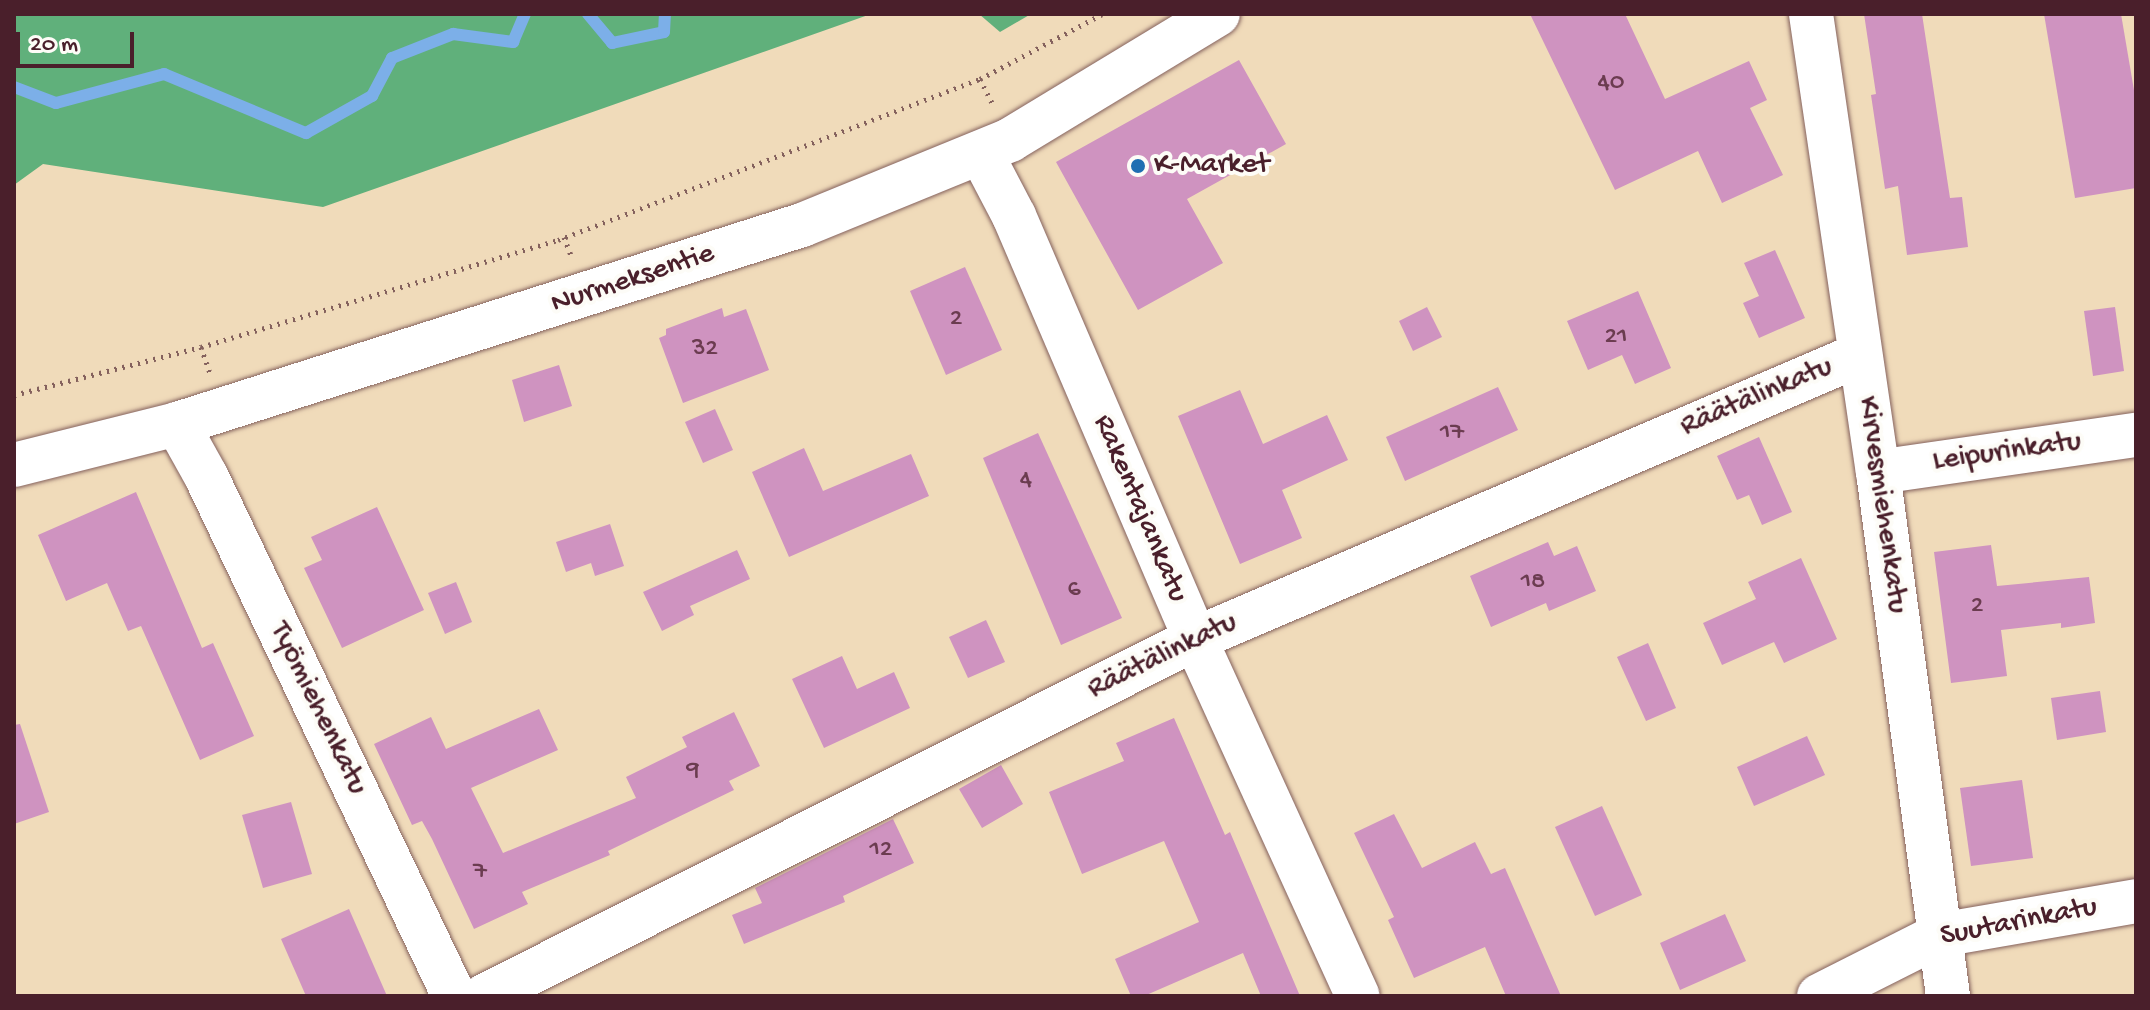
<!DOCTYPE html>
<html>
<head>
<meta charset="utf-8">
<style>
	body { margin:0 }
	#map { position:relative; width:2150px; height:1010px; overflow:hidden; background:#f0dbba; font-family:"Gochi Hand",sans-serif }
	div>[style] { position:absolute }
	.forest>* { inset:0; background:#60b07b }
	.stream>* { height:12px; margin:-6px; padding:0 6px; transform-origin:6px; border-radius:6px; background:#7cafe8 }
	.building>* { inset:0; background:#cf93c0 }
	.path>* { height:5px; margin-top:-2.5px; transform-origin:0; background:repeating-linear-gradient(90deg,#84615d 0 2px,transparent 0 8px) }
	.roads { filter:drop-shadow(0 0 2px #84615d) drop-shadow(0 0 2px #84615d) }
	.minor>* { height:44px; margin:-22px; padding:0 22px; transform-origin:22px; border-radius:22px; background:#fff }
	.dots>* { width:22px; height:22px; translate:-50% -50%; box-sizing:border-box; border:4px solid #fdfcf7; border-radius:50% }
	span { translate:-50% -50%; white-space:nowrap; text-align:center; line-height:1.15; -webkit-text-stroke:8px #fdfcf7; paint-order:stroke }
	.number-label { font-size:26px; color:#6b3c50 }
	.number-label span { -webkit-text-stroke-width:0 }
	.poi-label { font-size:30px; color:#4a1f2b }
	.left { translate:0 -50%; text-align:left }
	.street-label { font-size:30px; color:#4a1f2b }
	.frame { position:absolute; inset:0; border:16px solid #4a1f2b; pointer-events:none }
	.scale { position:absolute; left:16px; top:32px; width:118px; height:36px; box-sizing:border-box; border:4px solid #4a1f2b; border-top:0; padding-left:10px; font-size:24px; line-height:28px; white-space:nowrap; color:#4a1f2b; -webkit-text-stroke:6px #fdfcf7; paint-order:stroke }
</style>
</head>
<body>
<div id="map">
	<div class="forest">
		<div style="clip-path:polygon(14px 14px,871px 14px,323px 207px,43px 164px,14px 185px)"></div>
		<div style="clip-path:polygon(979px 14px,1031px 14px,1000px 32px)"></div>
	</div>
	<div class="stream">
		<div style="left:588px;top:14px;width:38px;rotate:50deg"></div>
		<div style="left:612px;top:43px;width:53px;rotate:-11.9deg"></div>
		<div style="left:664px;top:32px;width:18px;rotate:-87deg"></div>
		<div style="left:14px;top:87px;width:45px;rotate:20.9deg"></div>
		<div style="left:56px;top:103px;width:112px;rotate:-15deg"></div>
		<div style="left:164px;top:74px;width:154px;rotate:22.6deg"></div>
		<div style="left:306px;top:133px;width:76px;rotate:-29.3deg"></div>
		<div style="left:372px;top:96px;width:43px;rotate:-62.2deg"></div>
		<div style="left:392px;top:58px;width:66px;rotate:-21.5deg"></div>
		<div style="left:453px;top:34px;width:61px;rotate:7.6deg"></div>
		<div style="left:513px;top:42px;width:30px;rotate:-67deg"></div>
	</div>
	<div class="building">
		<div style="clip-path:polygon(1530px 14px,1625px 14px,1665px 99px,1749px 61px,1767px 100px,1750px 108px,1783px 175px,1722px 203px,1698px 151px,1615px 190px)"></div>
		<div style="clip-path:polygon(1864px 14px,1922px 14px,1950px 198px,1962px 197px,1968px 247px,1907px 255px,1898px 186px,1885px 189px,1871px 95px,1876px 94px)"></div>
		<div style="clip-path:polygon(2044px 14px,2121px 14px,2136px 102px,2136px 188px,2075px 198px)"></div>
		<div style="clip-path:polygon(1239px 60px,1286px 144px,1187px 199px,1223px 263px,1138px 310px,1056px 162px)"></div>
		<div style="clip-path:polygon(1775px 250px,1805px 318px,1759px 338px,1743px 303px,1759px 296px,1744px 263px)"></div>
		<div style="clip-path:polygon(965px 267px,1002px 350px,946px 375px,910px 291px)"></div>
		<div style="clip-path:polygon(1638px 291px,1671px 368px,1635px 384px,1622px 355px,1588px 370px,1567px 321px)"></div>
		<div style="clip-path:polygon(1427px 307px,1442px 337px,1413px 351px,1399px 321px)"></div>
		<div style="clip-path:polygon(2115px 307px,2124px 371px,2093px 376px,2084px 311px)"></div>
		<div style="clip-path:polygon(722px 308px,724px 317px,746px 309px,769px 370px,683px 403px,659px 338px,666px 335px,666px 329px)"></div>
		<div style="clip-path:polygon(559px 365px,572px 406px,524px 422px,512px 380px)"></div>
		<div style="clip-path:polygon(1498px 387px,1518px 430px,1405px 481px,1386px 437px)"></div>
		<div style="clip-path:polygon(1240px 390px,1263px 444px,1327px 415px,1348px 460px,1282px 490px,1302px 538px,1240px 564px,1178px 416px)"></div>
		<div style="clip-path:polygon(715px 409px,733px 450px,703px 463px,685px 422px)"></div>
		<div style="clip-path:polygon(1038px 433px,1122px 618px,1061px 645px,983px 458px)"></div>
		<div style="clip-path:polygon(1759px 437px,1792px 512px,1762px 525px,1749px 495px,1737px 500px,1717px 456px)"></div>
		<div style="clip-path:polygon(804px 448px,823px 491px,911px 454px,929px 496px,789px 557px,752px 472px)"></div>
		<div style="clip-path:polygon(136px 492px,202px 648px,213px 643px,254px 736px,200px 760px,141px 626px,128px 631px,107px 583px,66px 601px,38px 535px)"></div>
		<div style="clip-path:polygon(377px 507px,424px 610px,342px 648px,304px 568px,322px 560px,311px 537px)"></div>
		<div style="clip-path:polygon(610px 524px,624px 566px,595px 576px,591px 563px,566px 572px,556px 542px)"></div>
		<div style="clip-path:polygon(1548px 542px,1554px 556px,1577px 546px,1596px 591px,1549px 611px,1546px 603px,1491px 627px,1470px 576px)"></div>
		<div style="clip-path:polygon(1991px 545px,1997px 586px,2089px 577px,2095px 623px,2061px 628px,2061px 623px,2001px 630px,2007px 676px,1951px 683px,1934px 552px)"></div>
		<div style="clip-path:polygon(737px 550px,750px 579px,690px 606px,694px 615px,662px 631px,643px 592px)"></div>
		<div style="clip-path:polygon(1801px 558px,1837px 639px,1784px 663px,1774px 642px,1722px 665px,1703px 623px,1756px 599px,1748px 582px)"></div>
		<div style="clip-path:polygon(456px 582px,472px 622px,445px 634px,428px 593px)"></div>
		<div style="clip-path:polygon(986px 620px,1005px 662px,968px 678px,949px 637px)"></div>
		<div style="clip-path:polygon(1648px 643px,1676px 708px,1646px 721px,1617px 657px)"></div>
		<div style="clip-path:polygon(842px 656px,857px 689px,894px 672px,910px 708px,824px 748px,792px 679px)"></div>
		<div style="clip-path:polygon(2100px 691px,2106px 732px,2057px 740px,2051px 698px)"></div>
		<div style="clip-path:polygon(539px 709px,558px 750px,471px 788px,503px 853px,636px 798px,626px 777px,687px 747px,682px 737px,734px 712px,760px 766px,729px 781px,734px 790px,608px 851px,610px 855px,522px 892px,528px 904px,474px 929px,432px 839px,422px 821px,412px 825px,374px 744px,431px 717px,446px 749px)"></div>
		<div style="clip-path:polygon(1174px 718px,1225px 835px,1230px 832px,1300px 996px,1261px 996px,1243px 953px,1144px 996px,1131px 996px,1115px 959px,1199px 922px,1164px 841px,1082px 874px,1049px 792px,1124px 761px,1116px 743px)"></div>
		<div style="clip-path:polygon(20px 724px,49px 812px,14px 824px,14px 725px)"></div>
		<div style="clip-path:polygon(1807px 736px,1825px 775px,1754px 806px,1737px 767px)"></div>
		<div style="clip-path:polygon(1001px 765px,1023px 804px,982px 828px,959px 789px)"></div>
		<div style="clip-path:polygon(2022px 780px,2033px 858px,1971px 866px,1960px 788px)"></div>
		<div style="clip-path:polygon(291px 802px,312px 874px,263px 888px,242px 815px)"></div>
		<div style="clip-path:polygon(1602px 806px,1642px 895px,1595px 916px,1555px 827px)"></div>
		<div style="clip-path:polygon(1394px 814px,1422px 868px,1475px 842px,1491px 874px,1505px 868px,1561px 996px,1506px 996px,1485px 947px,1414px 978px,1388px 920px,1394px 917px,1354px 833px)"></div>
		<div style="clip-path:polygon(893px 819px,914px 863px,843px 896px,845px 902px,744px 944px,732px 915px,762px 903px,755px 888px)"></div>
		<div style="clip-path:polygon(349px 909px,387px 996px,306px 996px,281px 939px)"></div>
		<div style="clip-path:polygon(1725px 914px,1746px 961px,1680px 990px,1660px 943px)"></div>
	</div>
	<div class="path">
		<div style="left:980px;top:79px;width:27px;rotate:63deg"></div>
		<div style="left:564px;top:237px;width:22px;rotate:69deg"></div>
		<div style="left:201px;top:347px;width:28px;rotate:71deg"></div>
		<div style="left:14px;top:395px;width:193px;rotate:-14.4deg"></div>
		<div style="left:201px;top:347px;width:373px;rotate:-16.7deg"></div>
		<div style="left:558px;top:240px;width:452px;rotate:-20.9deg"></div>
		<div style="left:980px;top:79px;width:138px;rotate:-28deg"></div>
	</div>
	<div class="roads">
		<div class="minor">
			<div style="left:1811px;top:14px;width:463px;rotate:81.7deg"></div>
			<div style="left:1878px;top:472px;width:529px;rotate:82.39deg"></div>
			<div style="left:981px;top:153px;width:71px;rotate:62.4deg"></div>
			<div style="left:1014px;top:216px;width:460px;rotate:66.8deg"></div>
			<div style="left:1195px;top:639px;width:392px;rotate:65.5deg"></div>
			<div style="left:177px;top:424px;width:60px;rotate:60.9deg"></div>
			<div style="left:206px;top:476px;width:576px;rotate:64.5deg"></div>
			<div style="left:14px;top:465px;width:168px;rotate:-14.1deg"></div>
			<div style="left:177px;top:424px;width:656px;rotate:-17.66deg"></div>
			<div style="left:802px;top:225px;width:225px;rotate:-22.2deg"></div>
			<div style="left:1010px;top:140px;width:243px;rotate:-31.2deg"></div>
			<div style="left:1878px;top:472px;width:261px;rotate:-8.2deg"></div>
			<div style="left:484px;top:996px;width:796px;rotate:-26.66deg"></div>
			<div style="left:1195px;top:639px;width:722px;rotate:-23.16deg"></div>
			<div style="left:1819px;top:996px;width:136px;rotate:-26.8deg"></div>
			<div style="left:1940px;top:935px;width:199px;rotate:-9.8deg"></div>
		</div>
	</div>
	<div class="dots">
		<div style="left:1138px;top:166px;background:#1f6fb2"></div>
	</div>
	<div class="number-label">
		<span style="left:1611px;top:84px">40</span>
		<span style="left:956px;top:320px">2</span>
		<span style="left:1616px;top:338px">21</span>
		<span style="left:705px;top:350px">32</span>
		<span style="left:1452px;top:434px">17</span>
		<span style="left:1026px;top:481px">4</span>
		<span style="left:1533px;top:583px">18</span>
		<span style="left:1074px;top:591px">6</span>
		<span style="left:1977px;top:607px">2</span>
		<span style="left:693px;top:771px">9</span>
		<span style="left:881px;top:851px">12</span>
		<span style="left:480px;top:873px">7</span>
	</div>
	<div class="poi-label">
		<span class="left" style="left:1154px;top:166px">K-Market</span>
	</div>
	<div class="street-label">
		<span style="left:633px;top:280px;rotate:-18deg">Nurmeksentie</span>
		<span style="left:1757px;top:398px;rotate:-23deg">Räätälinkatu</span>
		<span style="left:2007px;top:453px;rotate:-8deg">Leipurinkatu</span>
		<span style="left:1881px;top:505px;rotate:82deg">Kirvesmiehenkatu</span>
		<span style="left:1139px;top:509px;rotate:67deg">Rakentajankatu</span>
		<span style="left:1163px;top:657px;rotate:-26deg">Räätälinkatu</span>
		<span style="left:317px;top:709px;rotate:64deg">Työmiehenkatu</span>
		<span style="left:2019px;top:923px;rotate:-11deg">Suutarinkatu</span>
	</div>
	<div class="frame"></div>
	<div class="scale">20 m</div>
</div>
</body>
</html>
